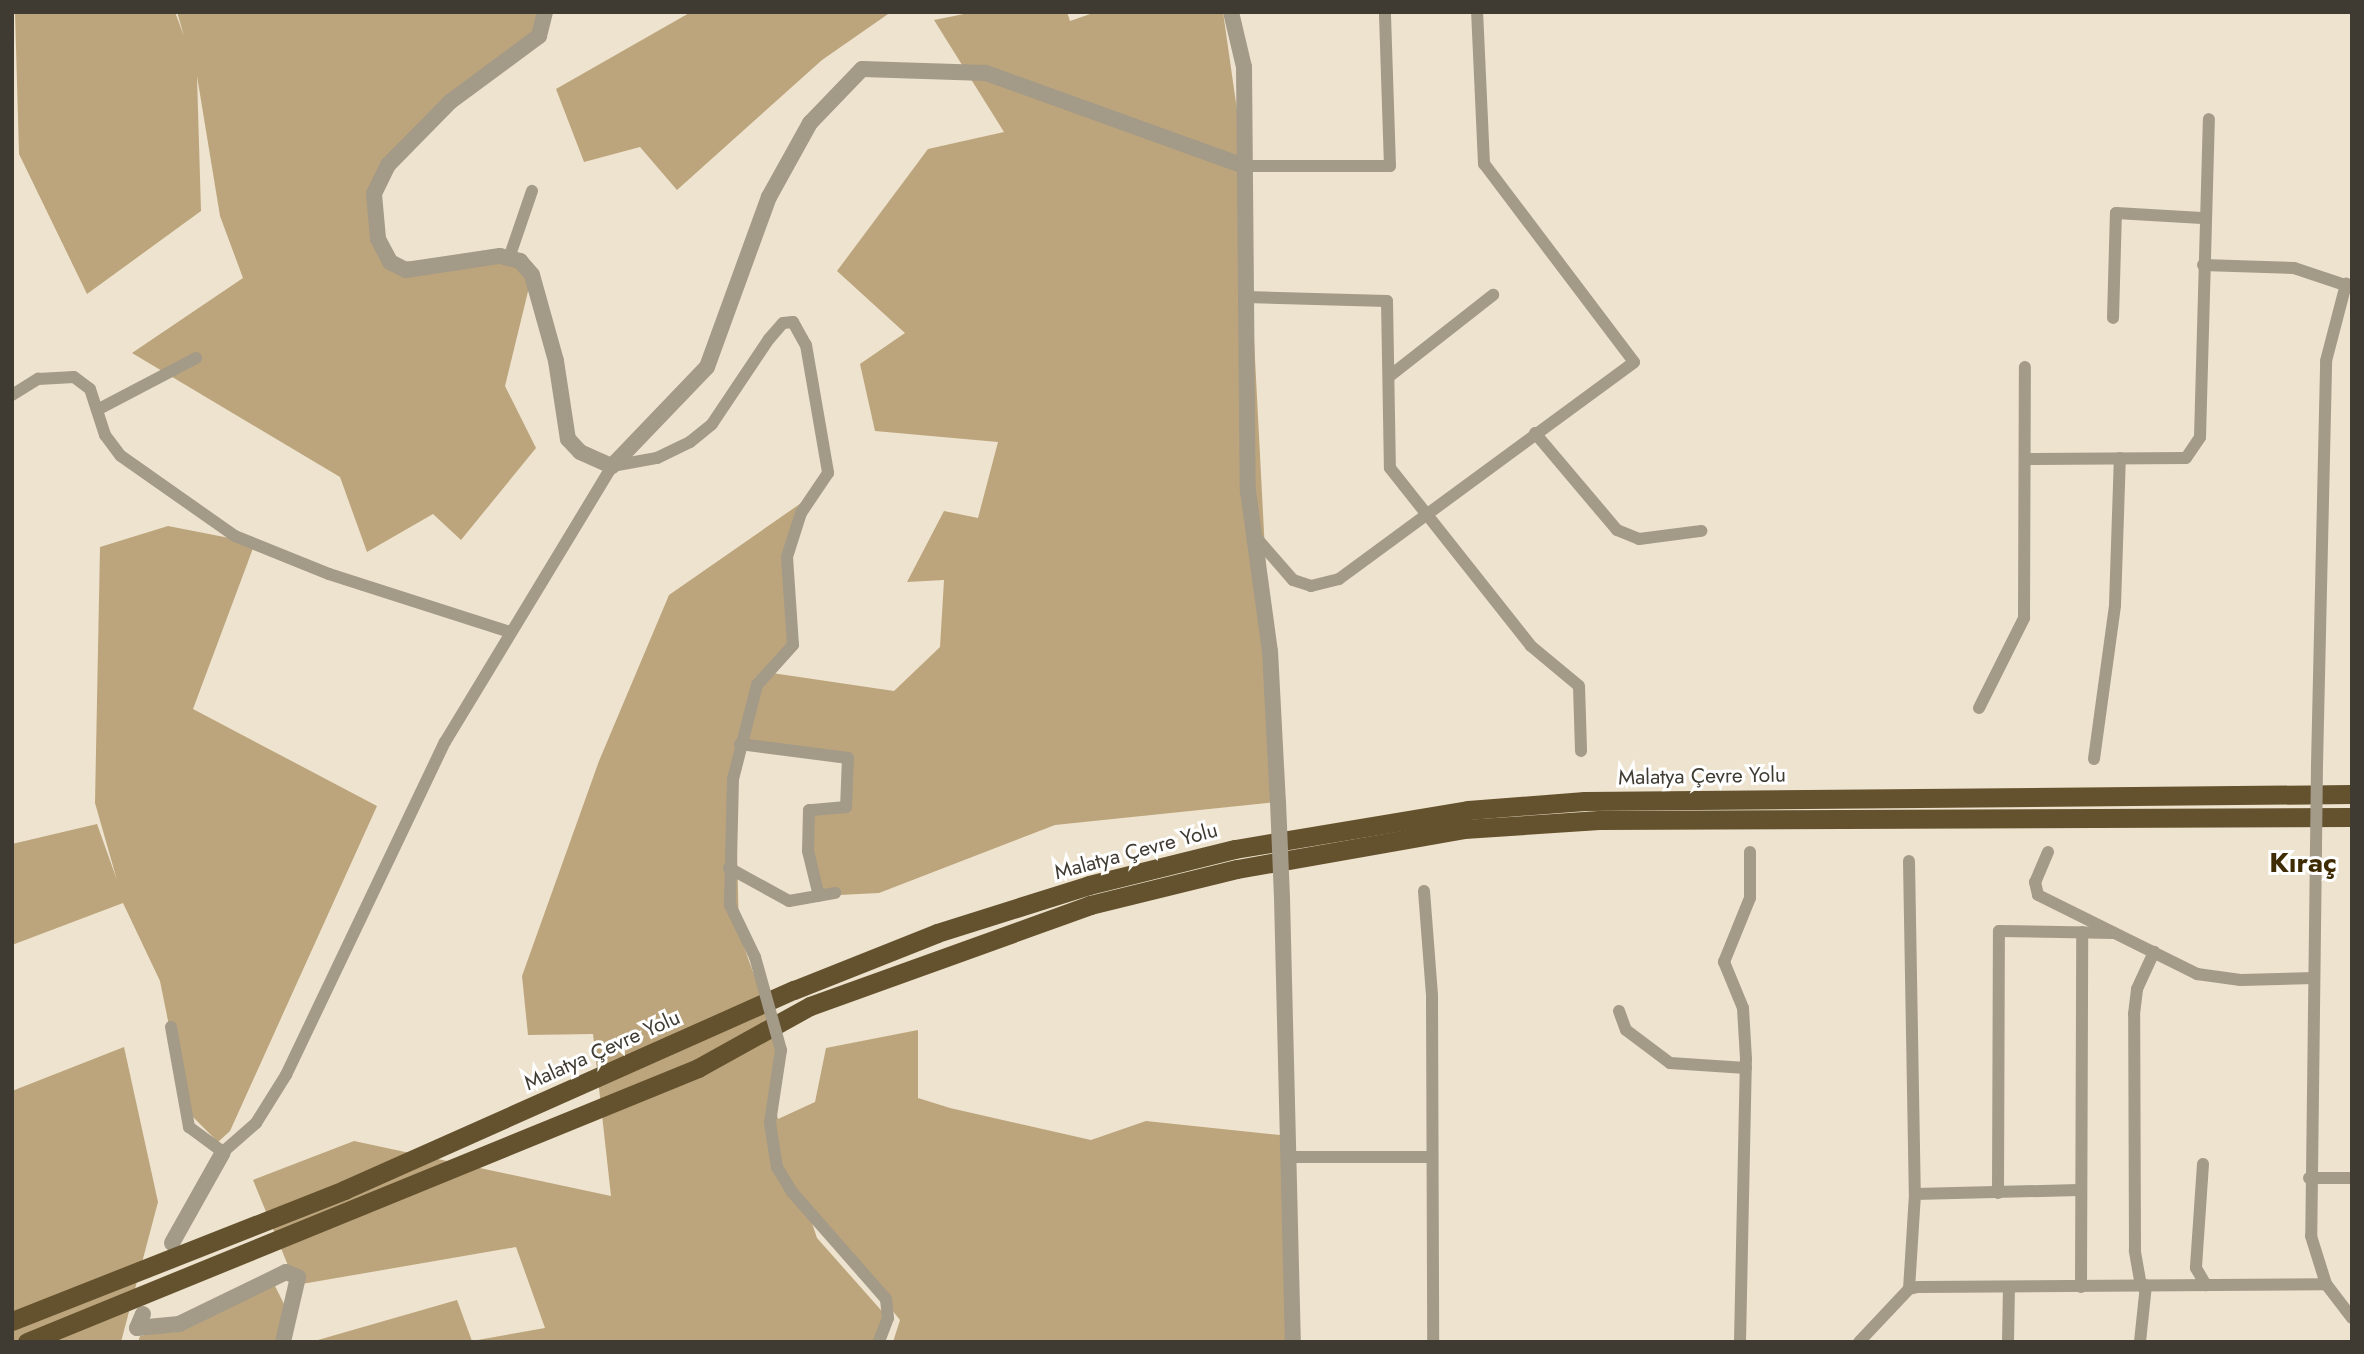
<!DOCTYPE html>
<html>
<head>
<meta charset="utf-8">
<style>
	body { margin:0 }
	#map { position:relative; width:2364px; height:1354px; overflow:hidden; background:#eee3ce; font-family:Jost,sans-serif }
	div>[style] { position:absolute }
	.forest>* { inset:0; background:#bca57c }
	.minor>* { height:12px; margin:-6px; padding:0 6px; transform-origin:6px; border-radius:6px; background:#a49a88 }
	.tertiary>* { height:16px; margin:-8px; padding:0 8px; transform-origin:8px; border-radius:8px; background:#a49a88 }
	.trunk>* { height:19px; margin:-9.5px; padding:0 9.5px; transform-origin:9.5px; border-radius:9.5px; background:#64522e }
	.minor-bridge>* { height:12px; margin:-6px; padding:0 6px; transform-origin:6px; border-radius:6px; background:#a49a88 }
	.tertiary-bridge>* { height:16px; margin:-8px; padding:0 8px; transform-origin:8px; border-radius:8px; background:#a49a88 }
	span { translate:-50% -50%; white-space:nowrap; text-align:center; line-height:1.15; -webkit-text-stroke:6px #fff; paint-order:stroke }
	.street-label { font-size:21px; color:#3f3b32 }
	.district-label { font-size:28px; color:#3f2c04; font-weight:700 }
	.frame { position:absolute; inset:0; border:14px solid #3f3b32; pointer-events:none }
</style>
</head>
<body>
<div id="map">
	<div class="forest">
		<div style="clip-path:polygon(15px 12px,175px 12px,184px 36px,177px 12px,540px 12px,542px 27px,402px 151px,374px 194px,391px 262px,509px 258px,532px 275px,505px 386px,536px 448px,461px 540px,433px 514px,367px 552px,340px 477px,132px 353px,243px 278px,220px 216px,197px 76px,201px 211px,87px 294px,19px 154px)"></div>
		<div style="clip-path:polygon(691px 12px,891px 12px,822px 60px,677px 190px,640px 147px,584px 162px,556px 89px)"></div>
		<div style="clip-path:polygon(974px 12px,1067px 12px,1070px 21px,1096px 12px,1223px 12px,1245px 166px,1278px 802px,1055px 825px,879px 893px,819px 896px,809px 810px,846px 807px,848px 758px,744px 745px,735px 769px,739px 933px,781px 1050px,773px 1101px,778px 1119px,815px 1102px,826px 1048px,918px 1030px,918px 1098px,950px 1108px,1091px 1140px,1146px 1121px,1290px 1136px,1294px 1342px,893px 1342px,900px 1320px,805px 1202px,817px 1238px,888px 1318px,879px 1342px,311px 1342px,457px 1300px,472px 1341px,545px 1328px,516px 1247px,296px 1285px,253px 1180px,354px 1141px,611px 1196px,593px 1034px,528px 1035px,522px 976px,599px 761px,669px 595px,817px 492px,801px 513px,787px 557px,793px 645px,772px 673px,894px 691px,940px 647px,944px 580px,907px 582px,944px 511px,978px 518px,998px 442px,875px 431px,860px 364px,905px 333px,837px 271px,928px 149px,1004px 132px,934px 20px)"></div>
		<div style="clip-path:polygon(168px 526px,255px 543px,193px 709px,377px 806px,230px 1131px,218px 1142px,186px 1110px,160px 981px,123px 903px,12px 945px,12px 844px,97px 824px,117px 880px,95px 803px,100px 547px)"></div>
		<div style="clip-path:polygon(124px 1047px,158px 1202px,121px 1342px,12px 1342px,12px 1091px)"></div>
		<div style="clip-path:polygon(275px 1286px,291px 1318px,284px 1342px,138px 1342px,140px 1336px,188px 1326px,243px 1297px)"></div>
	</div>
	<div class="minor">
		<div style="left:1245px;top:166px;width:145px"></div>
		<div style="left:1390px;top:166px;width:154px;rotate:-91.9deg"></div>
		<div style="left:509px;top:258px;width:71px;rotate:-71.1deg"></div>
		<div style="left:2203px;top:265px;width:91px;rotate:1.9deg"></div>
		<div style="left:2294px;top:268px;width:60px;rotate:18.4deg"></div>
		<div style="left:1247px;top:297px;width:140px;rotate:1.6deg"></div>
		<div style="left:1387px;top:301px;width:167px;rotate:89deg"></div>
		<div style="left:1390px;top:468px;width:227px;rotate:51.6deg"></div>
		<div style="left:1531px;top:646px;width:62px;rotate:39.8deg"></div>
		<div style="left:1579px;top:686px;width:65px;rotate:88.2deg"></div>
		<div style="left:2113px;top:318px;width:105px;rotate:-88.4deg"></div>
		<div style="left:2116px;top:213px;width:86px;rotate:3.3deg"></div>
		<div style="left:1391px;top:375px;width:130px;rotate:-38.1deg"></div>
		<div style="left:12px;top:395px;width:31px;rotate:-32deg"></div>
		<div style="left:38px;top:379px;width:36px;rotate:-3deg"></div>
		<div style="left:74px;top:377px;width:20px;rotate:37deg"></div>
		<div style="left:90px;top:389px;width:48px;rotate:71.9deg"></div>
		<div style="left:105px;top:435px;width:26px;rotate:53deg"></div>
		<div style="left:121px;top:456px;width:139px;rotate:35.1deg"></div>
		<div style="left:235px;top:536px;width:101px;rotate:22deg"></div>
		<div style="left:329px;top:574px;width:190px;rotate:17.8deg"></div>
		<div style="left:97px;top:410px;width:112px;rotate:-27.7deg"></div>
		<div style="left:1535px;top:433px;width:127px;rotate:49.8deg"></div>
		<div style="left:1617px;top:530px;width:24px;rotate:22deg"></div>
		<div style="left:1639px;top:539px;width:63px;rotate:-7.4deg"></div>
		<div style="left:2025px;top:459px;width:161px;rotate:-0.4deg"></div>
		<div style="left:2186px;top:458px;width:25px;rotate:-56deg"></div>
		<div style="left:2200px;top:437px;width:318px;rotate:-88.4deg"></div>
		<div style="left:1253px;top:534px;width:61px;rotate:49deg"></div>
		<div style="left:1293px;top:580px;width:19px;rotate:18deg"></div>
		<div style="left:1311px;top:586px;width:29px;rotate:-14deg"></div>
		<div style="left:1339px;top:579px;width:366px;rotate:-36.3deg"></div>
		<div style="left:1634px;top:362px;width:248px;rotate:-127.1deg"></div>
		<div style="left:1484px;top:164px;width:152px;rotate:-92.6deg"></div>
		<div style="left:1979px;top:708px;width:101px;rotate:-63.4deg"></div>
		<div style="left:2024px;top:618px;width:251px;rotate:-89.8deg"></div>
		<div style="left:740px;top:744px;width:109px;rotate:7.4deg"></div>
		<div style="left:848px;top:758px;width:49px;rotate:92.3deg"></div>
		<div style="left:846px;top:807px;width:37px;rotate:175deg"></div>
		<div style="left:809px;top:810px;width:41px;rotate:91.4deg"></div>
		<div style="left:808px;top:851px;width:46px;rotate:76.3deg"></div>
		<div style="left:2094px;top:759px;width:155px;rotate:-82.2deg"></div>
		<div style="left:2115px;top:605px;width:147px;rotate:-88.1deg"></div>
		<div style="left:2317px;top:765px;width:404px;rotate:-88.7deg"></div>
		<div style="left:2326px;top:361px;width:80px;rotate:-75.4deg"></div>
		<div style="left:2316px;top:847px;width:389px;rotate:90.7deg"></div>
		<div style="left:2311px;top:1236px;width:50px;rotate:72.6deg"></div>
		<div style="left:2326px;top:1284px;width:43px;rotate:52.6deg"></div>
		<div style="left:2048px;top:852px;width:33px;rotate:113deg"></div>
		<div style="left:2035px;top:882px;width:13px;rotate:77deg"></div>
		<div style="left:2038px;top:895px;width:178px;rotate:26.4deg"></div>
		<div style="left:2197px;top:974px;width:44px;rotate:7.8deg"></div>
		<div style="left:2241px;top:980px;width:73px;rotate:-1.6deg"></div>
		<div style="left:1909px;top:861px;width:333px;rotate:89deg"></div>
		<div style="left:1915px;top:1194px;width:95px;rotate:93.6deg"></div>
		<div style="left:729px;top:868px;width:68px;rotate:28.8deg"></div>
		<div style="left:789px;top:901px;width:47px;rotate:-9.9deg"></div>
		<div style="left:1424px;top:891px;width:105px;rotate:85.6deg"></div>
		<div style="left:1432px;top:996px;width:346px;rotate:89.8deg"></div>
		<div style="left:1619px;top:1011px;width:20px;rotate:70deg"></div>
		<div style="left:1626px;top:1030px;width:55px;rotate:36.9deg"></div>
		<div style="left:1670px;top:1063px;width:76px;rotate:3.8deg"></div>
		<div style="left:171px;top:1027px;width:102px;rotate:79.8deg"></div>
		<div style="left:189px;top:1127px;width:42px;rotate:36.3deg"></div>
		<div style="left:223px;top:1152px;width:44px;rotate:-41.3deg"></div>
		<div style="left:256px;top:1123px;width:57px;rotate:-58deg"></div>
		<div style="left:286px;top:1075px;width:369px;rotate:-64.5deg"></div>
		<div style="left:445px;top:742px;width:323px;rotate:-58.8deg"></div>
		<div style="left:612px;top:466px;width:46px;rotate:-10.1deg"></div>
		<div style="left:657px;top:458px;width:37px;rotate:-26deg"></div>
		<div style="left:690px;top:442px;width:28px;rotate:-39deg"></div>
		<div style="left:712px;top:424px;width:102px;rotate:-56.2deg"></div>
		<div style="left:769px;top:339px;width:21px;rotate:-49deg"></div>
		<div style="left:783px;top:323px;width:10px;rotate:-6deg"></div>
		<div style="left:793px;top:322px;width:26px;rotate:61deg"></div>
		<div style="left:806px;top:345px;width:130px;rotate:80.2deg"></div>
		<div style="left:828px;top:473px;width:48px;rotate:124deg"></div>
		<div style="left:801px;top:513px;width:46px;rotate:107.7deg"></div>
		<div style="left:787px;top:557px;width:88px;rotate:86.1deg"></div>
		<div style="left:793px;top:645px;width:54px;rotate:132deg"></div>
		<div style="left:757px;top:685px;width:97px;rotate:104.3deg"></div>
		<div style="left:733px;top:779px;width:126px;rotate:91.4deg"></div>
		<div style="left:730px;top:905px;width:58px;rotate:64.3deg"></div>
		<div style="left:781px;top:1050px;width:74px;rotate:98.6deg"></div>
		<div style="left:770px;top:1123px;width:45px;rotate:81deg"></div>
		<div style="left:777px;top:1167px;width:29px;rotate:59deg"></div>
		<div style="left:792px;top:1192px;width:142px;rotate:48.7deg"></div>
		<div style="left:886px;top:1299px;width:19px;rotate:84deg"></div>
		<div style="left:888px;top:1318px;width:26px;rotate:111deg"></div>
		<div style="left:1291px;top:1157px;width:141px"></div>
		<div style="left:2203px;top:1164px;width:104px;rotate:93.9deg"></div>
		<div style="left:2196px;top:1268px;width:20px;rotate:60deg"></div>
		<div style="left:2309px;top:1178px;width:43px"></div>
		<div style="left:1998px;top:1193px;width:262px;rotate:-89.8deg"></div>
		<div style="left:1999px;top:931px;width:115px;rotate:1deg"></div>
		<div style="left:1915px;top:1194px;width:164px;rotate:-1.4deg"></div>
		<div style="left:2141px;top:1286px;width:36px;rotate:-100deg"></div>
		<div style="left:2135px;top:1251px;width:237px;rotate:-90.2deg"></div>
		<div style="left:2134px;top:1014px;width:25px;rotate:-83deg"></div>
		<div style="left:2137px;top:989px;width:41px;rotate:-65.3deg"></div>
		<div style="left:2081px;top:1287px;width:355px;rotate:-89.8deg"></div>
		<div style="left:1740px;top:1342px;width:283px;rotate:-88.8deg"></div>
		<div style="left:1746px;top:1059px;width:51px;rotate:-93.4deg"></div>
		<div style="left:1743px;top:1008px;width:50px;rotate:-112.4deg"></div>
		<div style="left:1724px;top:962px;width:69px;rotate:-67.9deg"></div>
		<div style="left:1750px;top:898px;width:46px;rotate:-90deg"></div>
		<div style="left:1859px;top:1342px;width:73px;rotate:-46.7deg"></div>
		<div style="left:1909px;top:1289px;width:9px;rotate:-13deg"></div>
		<div style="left:1918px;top:1287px;width:408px;rotate:-0.4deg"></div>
		<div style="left:2008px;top:1342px;width:55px;rotate:-89deg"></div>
		<div style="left:2140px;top:1342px;width:57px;rotate:-84deg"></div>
	</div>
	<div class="tertiary">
		<div style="left:545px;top:12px;width:25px;rotate:104deg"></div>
		<div style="left:539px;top:36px;width:109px;rotate:143.5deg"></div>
		<div style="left:451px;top:101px;width:90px;rotate:134.5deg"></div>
		<div style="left:388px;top:165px;width:32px;rotate:116deg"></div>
		<div style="left:374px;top:194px;width:45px;rotate:84.9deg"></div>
		<div style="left:378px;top:239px;width:26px;rotate:62deg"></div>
		<div style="left:390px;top:262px;width:18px;rotate:27deg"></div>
		<div style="left:406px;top:270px;width:95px;rotate:-8.5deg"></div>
		<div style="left:500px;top:256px;width:21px;rotate:14deg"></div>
		<div style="left:520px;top:261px;width:18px;rotate:49deg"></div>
		<div style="left:532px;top:275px;width:89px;rotate:74.4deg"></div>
		<div style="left:556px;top:361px;width:79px;rotate:81.3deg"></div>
		<div style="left:568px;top:439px;width:18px;rotate:47deg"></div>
		<div style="left:580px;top:452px;width:35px;rotate:24deg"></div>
		<div style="left:612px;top:466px;width:137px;rotate:-46.2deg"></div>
		<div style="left:707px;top:367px;width:181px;rotate:-70deg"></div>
		<div style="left:769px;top:197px;width:85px;rotate:-61deg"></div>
		<div style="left:810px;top:123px;width:75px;rotate:-46.1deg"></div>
		<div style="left:862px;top:69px;width:124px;rotate:1.8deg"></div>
		<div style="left:986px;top:73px;width:275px;rotate:19.8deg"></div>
		<div style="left:1231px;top:12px;width:57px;rotate:76.7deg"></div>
		<div style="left:1244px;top:67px;width:424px;rotate:89.5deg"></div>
		<div style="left:1248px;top:491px;width:162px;rotate:82.2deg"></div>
		<div style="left:1270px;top:651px;width:151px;rotate:87deg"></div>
		<div style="left:1282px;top:898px;width:444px;rotate:88.6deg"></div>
		<div style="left:172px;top:1243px;width:104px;rotate:-60.7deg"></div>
		<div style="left:143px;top:1314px;width:15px;rotate:113deg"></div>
		<div style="left:137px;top:1328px;width:42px;rotate:-5.4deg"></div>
		<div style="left:179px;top:1324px;width:119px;rotate:-25.9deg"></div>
		<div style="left:286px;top:1272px;width:13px;rotate:23deg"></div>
		<div style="left:298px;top:1277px;width:67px;rotate:103deg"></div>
	</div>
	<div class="trunk">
		<div style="left:12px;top:1321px;width:357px;rotate:-21.5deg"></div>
		<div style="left:344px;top:1190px;width:492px;rotate:-24deg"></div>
		<div style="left:794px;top:990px;width:154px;rotate:-21.7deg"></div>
		<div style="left:937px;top:933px;width:159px;rotate:-17.5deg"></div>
		<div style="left:1089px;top:885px;width:150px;rotate:-13.9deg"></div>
		<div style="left:1235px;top:849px;width:236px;rotate:-9.5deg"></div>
		<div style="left:1468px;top:810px;width:117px;rotate:-4.4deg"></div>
		<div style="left:1585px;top:801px;width:767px;rotate:-0.52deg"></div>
		<div style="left:27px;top:1342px;width:725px;rotate:-22.21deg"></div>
		<div style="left:698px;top:1068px;width:128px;rotate:-29deg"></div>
		<div style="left:810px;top:1006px;width:298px;rotate:-19.8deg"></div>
		<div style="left:1090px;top:905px;width:151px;rotate:-13.8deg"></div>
		<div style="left:1237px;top:869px;width:230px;rotate:-10deg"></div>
		<div style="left:1464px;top:829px;width:135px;rotate:-3.8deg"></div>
		<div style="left:1599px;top:820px;width:753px;rotate:-0.23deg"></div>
	</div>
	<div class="minor-bridge">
		<div style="left:2316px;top:847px;width:82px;rotate:-89.3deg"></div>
		<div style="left:755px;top:957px;width:97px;rotate:74.4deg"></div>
	</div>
	<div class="tertiary-bridge">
		<div style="left:1278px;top:802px;width:96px;rotate:87.6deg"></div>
	</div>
	<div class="street-label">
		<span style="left:1702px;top:776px;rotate:-1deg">Malatya Çevre Yolu</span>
		<span style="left:1136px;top:851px;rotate:-15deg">Malatya Çevre Yolu</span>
		<span style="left:602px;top:1050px;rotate:-24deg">Malatya Çevre Yolu</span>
	</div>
	<div class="district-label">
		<span style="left:2303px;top:863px">Kıraç</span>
	</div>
	<div class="frame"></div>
</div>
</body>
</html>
